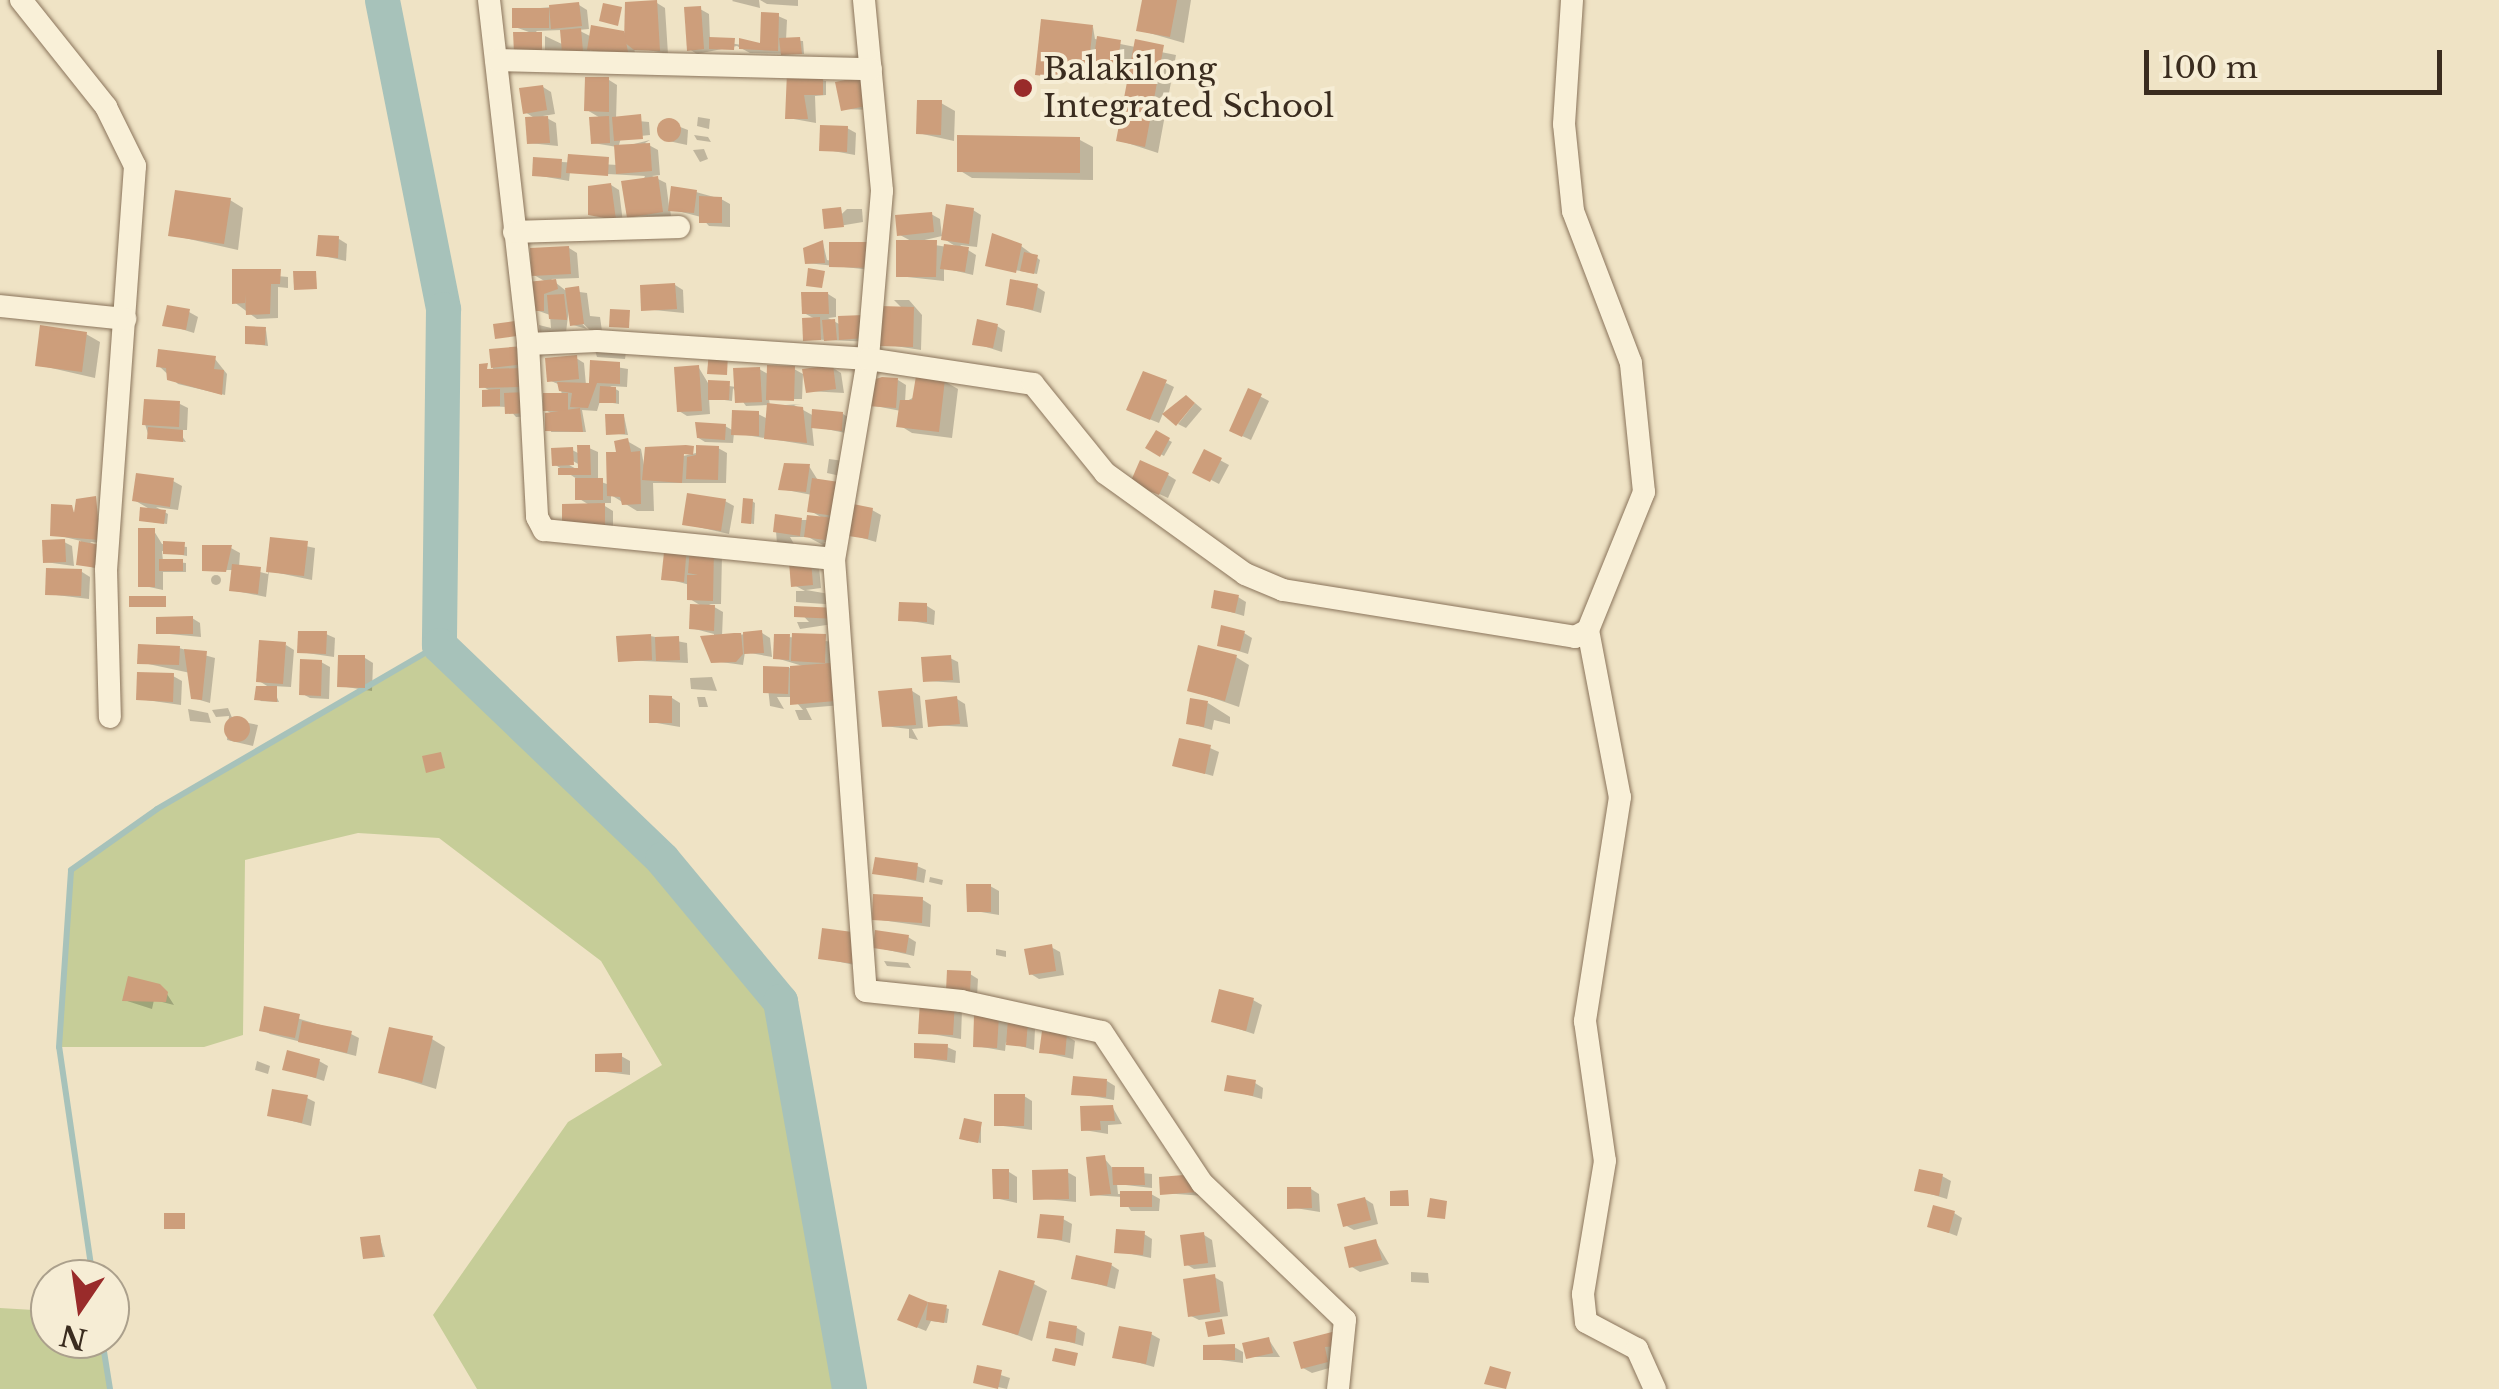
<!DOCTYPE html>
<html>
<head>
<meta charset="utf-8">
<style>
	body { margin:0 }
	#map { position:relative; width:2499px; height:1389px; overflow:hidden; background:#efe3c5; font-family:"Libre Baskerville",serif }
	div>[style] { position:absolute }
	.green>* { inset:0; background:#c6cd98 }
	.shadow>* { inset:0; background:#0003 }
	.round { border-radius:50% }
	.stream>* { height:6px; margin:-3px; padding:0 3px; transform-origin:3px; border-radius:3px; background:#a7c2ba }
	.river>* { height:35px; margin:-17.5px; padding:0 17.5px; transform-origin:17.5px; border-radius:17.5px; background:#a7c2ba }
	.building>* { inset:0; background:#cd9e7b }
	.roads { filter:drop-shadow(0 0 2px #8a745b) drop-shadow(0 0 2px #8a745b) }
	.minor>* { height:22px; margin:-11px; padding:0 11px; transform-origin:11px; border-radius:11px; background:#f9f0d8 }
	.dots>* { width:28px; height:28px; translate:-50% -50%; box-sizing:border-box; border:5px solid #f6edd5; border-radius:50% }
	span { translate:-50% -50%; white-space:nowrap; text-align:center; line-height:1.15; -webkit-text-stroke:8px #f6edd5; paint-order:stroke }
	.poi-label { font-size:32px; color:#3a2c1f }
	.left { translate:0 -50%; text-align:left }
	.north { position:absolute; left:30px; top:1259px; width:100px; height:100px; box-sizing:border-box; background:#f6edd5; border:2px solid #aba08c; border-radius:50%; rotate:193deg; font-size:28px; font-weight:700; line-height:40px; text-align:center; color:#3a2c1f }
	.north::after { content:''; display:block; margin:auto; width:35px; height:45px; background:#992b2a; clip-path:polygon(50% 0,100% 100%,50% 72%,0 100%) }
	.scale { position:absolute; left:2144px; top:50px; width:298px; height:45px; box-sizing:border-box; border:5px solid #3a2c1f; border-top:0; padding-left:12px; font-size:30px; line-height:35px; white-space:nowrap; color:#3a2c1f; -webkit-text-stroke:8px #f6edd5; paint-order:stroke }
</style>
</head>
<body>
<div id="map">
	<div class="green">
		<div style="clip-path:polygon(439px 645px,662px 859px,780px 1001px,841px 1389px,477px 1389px,433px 1315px,568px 1122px,662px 1065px,601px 961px,439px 838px,358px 833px,245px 860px,243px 1035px,204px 1047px,59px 1047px,71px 870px,157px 809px)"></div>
		<div style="clip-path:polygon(0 1308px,50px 1311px,50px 1339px,102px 1339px,110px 1389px,0 1389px)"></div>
	</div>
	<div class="shadow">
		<div style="clip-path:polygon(759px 0,760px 8px,732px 1px,733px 0)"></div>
		<div style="clip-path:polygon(760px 0,798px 0,798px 6px,767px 4px)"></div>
		<div style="clip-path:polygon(1144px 0,1191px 0,1184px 43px,1139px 30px)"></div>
		<div style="clip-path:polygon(657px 3px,665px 8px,668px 54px,634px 47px,636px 60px,590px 49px,590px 55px,545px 56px,545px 36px,564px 45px,562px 30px,536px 31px,540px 36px,515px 27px,514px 10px,579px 5px,587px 10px,589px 29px,578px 30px,590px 36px,624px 33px)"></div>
		<div style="clip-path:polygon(700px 9px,709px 14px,710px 40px,742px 45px,762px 46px,778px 16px,787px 20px,786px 40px,803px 41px,804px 54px,750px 53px,737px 46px,697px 54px,689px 49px)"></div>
		<div style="clip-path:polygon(1093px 27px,1095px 39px,1176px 55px,1158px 153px,1118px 140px,1130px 80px,1092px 67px,1090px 82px,1037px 74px)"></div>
		<div style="clip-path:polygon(789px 74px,826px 81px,826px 95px,815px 96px,816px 123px,788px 118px)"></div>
		<div style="clip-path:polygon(609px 80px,617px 85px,616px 119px,649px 122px,650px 135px,621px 138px,618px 148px,650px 140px,645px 143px,658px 150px,660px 175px,652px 176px,666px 183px,669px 206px,696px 192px,721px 199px,730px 204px,730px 227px,709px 226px,701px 217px,670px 209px,671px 216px,629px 216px,645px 176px,570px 172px,569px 181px,535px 175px,562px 162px,618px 165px,617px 147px,593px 143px,602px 119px,587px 110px)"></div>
		<div style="clip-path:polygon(838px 84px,873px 110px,843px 109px)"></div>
		<div style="clip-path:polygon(543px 87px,551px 92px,555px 114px,543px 116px,556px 123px,558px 146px,529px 143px,536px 119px,525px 112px)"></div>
		<div style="clip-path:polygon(941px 103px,955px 111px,954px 141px,918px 133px)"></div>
		<div style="clip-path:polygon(698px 117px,710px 119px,709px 129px,697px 126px)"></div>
		<div style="clip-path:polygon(662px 120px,688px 130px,687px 145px,664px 140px)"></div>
		<div style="clip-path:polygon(847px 128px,856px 133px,855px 155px,822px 149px)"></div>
		<div style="clip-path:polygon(694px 135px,708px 137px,711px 142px,697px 140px)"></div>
		<div style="clip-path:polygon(1080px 140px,1093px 147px,1093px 180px,972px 178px,959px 170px)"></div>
		<div style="clip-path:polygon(704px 149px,708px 159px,700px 162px,693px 150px)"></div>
		<div style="clip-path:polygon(611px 185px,619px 190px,623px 223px,590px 213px)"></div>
		<div style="clip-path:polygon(230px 200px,243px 208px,238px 250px,171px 235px)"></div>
		<div style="clip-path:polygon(847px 209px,862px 209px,863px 222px,827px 228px)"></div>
		<div style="clip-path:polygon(973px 210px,981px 215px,977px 247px,960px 245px,976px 255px,973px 275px,944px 268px,944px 281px,898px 276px,913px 242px,900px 235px,931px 214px,940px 219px,942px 236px,916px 242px,960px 249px,944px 239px)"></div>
		<div style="clip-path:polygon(339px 239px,347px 244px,346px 261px,319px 255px)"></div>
		<div style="clip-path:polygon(823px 243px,827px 260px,881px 271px,807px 263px)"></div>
		<div style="clip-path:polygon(1021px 246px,1040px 260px,1037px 274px,987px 265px)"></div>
		<div style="clip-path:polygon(569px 248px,577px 253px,579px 278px,551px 279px,565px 290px,587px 293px,590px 316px,600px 317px,602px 331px,592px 332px,575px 316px,587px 329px,573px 325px,570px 301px,566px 332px,540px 333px,539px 325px,551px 328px,550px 315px,533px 309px,548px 283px,534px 275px)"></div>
		<div style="clip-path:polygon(234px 272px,288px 277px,288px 288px,278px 287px,278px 318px,257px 319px,234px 302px)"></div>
		<div style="clip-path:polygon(675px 285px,683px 290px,684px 313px,644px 309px)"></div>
		<div style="clip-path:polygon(1037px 287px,1045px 292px,1041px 313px,1009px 304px)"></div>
		<div style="clip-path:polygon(828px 294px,836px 299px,836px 317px,828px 318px,872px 342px,805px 339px,817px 320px,804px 313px)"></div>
		<div style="clip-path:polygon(894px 300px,909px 300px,922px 315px,921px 350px,882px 344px,904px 310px)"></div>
		<div style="clip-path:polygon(189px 312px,198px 317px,194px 333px,165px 324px)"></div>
		<div style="clip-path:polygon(997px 326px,1005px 331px,1002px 352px,974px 343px)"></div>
		<div style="clip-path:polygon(266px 330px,268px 346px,247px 343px)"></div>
		<div style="clip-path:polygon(86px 334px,100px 342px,95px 378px,38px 365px)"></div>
		<div style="clip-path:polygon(594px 347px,626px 352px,625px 359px,597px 357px)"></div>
		<div style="clip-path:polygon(523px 348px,537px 416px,516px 417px,507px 407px,485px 406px,492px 392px,482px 386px,482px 367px,493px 371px,492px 352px)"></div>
		<div style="clip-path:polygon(576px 358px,584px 363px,587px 396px,592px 363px,628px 369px,627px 387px,610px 386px,619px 391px,619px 404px,600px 401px,597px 411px,582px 410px,586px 432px,551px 432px,553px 414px,545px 410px,562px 395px,560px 385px,549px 380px)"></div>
		<div style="clip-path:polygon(215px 359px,227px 374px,225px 395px,178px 384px,159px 366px)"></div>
		<div style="clip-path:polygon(699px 368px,708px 383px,736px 387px,759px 369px,770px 375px,794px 369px,803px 374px,802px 399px,769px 399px,770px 406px,802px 404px,794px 405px,814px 416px,843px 414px,851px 419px,850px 434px,812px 426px,814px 446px,734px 433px,733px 443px,705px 442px,697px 437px,725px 426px,734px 431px,758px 414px,768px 419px,769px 405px,746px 406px,733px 388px,732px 401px,709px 398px,710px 414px,687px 416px,679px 411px)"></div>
		<div style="clip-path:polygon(833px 368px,841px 373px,844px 393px,808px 391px)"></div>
		<div style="clip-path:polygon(898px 380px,906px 385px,905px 402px,944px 381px,958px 389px,952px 438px,912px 433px,899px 425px,901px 411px,870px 405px)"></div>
		<div style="clip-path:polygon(1166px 383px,1174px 387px,1159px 423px,1137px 414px)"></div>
		<div style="clip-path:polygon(1250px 391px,1269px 401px,1251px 440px,1240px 435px)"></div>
		<div style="clip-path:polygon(1195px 403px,1202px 409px,1186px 428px,1178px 424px)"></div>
		<div style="clip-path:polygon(180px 404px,188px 408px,187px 430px,178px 430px,186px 442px,149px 437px,145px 424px)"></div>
		<div style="clip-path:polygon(624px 416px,628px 435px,609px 433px)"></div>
		<div style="clip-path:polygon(1157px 434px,1172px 442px,1164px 456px,1149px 448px)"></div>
		<div style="clip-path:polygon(evenodd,627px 441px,641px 449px,644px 465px,718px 448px,727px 453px,726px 483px,653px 483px,654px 511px,637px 511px,611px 495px,611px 503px,600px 503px,613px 511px,613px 533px,573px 534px,591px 506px,578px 498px,577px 479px,554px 464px,572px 450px,580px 454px,589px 448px,598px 452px,598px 481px,610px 485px,627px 441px,564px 456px,580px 465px,580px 471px,562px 461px,564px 456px)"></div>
		<div style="clip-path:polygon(1205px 452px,1229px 465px,1219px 484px,1196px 472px)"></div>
		<div style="clip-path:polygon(829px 459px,844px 461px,845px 477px,827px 473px)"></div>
		<div style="clip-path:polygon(809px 466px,842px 519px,827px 517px,846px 528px,872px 510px,881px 515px,876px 542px,842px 532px,840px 544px,823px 542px,835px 548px,808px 549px,823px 545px,808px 537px,790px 537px,797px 549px,777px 544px,776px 531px,801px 520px,826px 520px,809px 510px,812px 495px,781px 489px)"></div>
		<div style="clip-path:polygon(1168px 475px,1176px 480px,1168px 498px,1142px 486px)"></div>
		<div style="clip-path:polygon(173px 481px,182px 486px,178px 510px,156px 507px,168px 514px,167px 524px,145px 521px,153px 511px,134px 500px)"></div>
		<div style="clip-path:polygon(725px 501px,734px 506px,729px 534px,685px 524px)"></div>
		<div style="clip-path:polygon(752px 501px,755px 503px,754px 524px,747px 523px)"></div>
		<div style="clip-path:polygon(53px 507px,102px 519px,108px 543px,90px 542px,108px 552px,105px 571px,78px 563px,81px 541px,52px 534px)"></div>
		<div style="clip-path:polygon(154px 531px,162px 544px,187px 547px,187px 556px,162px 551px,163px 561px,186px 563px,186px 572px,163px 572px,163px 590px,140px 585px)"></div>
		<div style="clip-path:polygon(272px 539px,315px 548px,312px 580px,269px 571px,266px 597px,231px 590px,234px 570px,204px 570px,204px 548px,231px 548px,240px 553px,239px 567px,268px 574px)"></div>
		<div style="clip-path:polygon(64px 542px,72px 546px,74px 566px,45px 562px)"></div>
		<div style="clip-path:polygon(667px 546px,722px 554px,721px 604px,709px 604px,723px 612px,722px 636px,762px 633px,770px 638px,772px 657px,745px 652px,743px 665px,713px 661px,714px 634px,691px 628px,703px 607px,690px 599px,690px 585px,664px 578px)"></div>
		<div style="clip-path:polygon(811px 562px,819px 567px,821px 588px,806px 590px,835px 595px,839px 605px,796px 602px,796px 591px,805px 591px,794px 585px)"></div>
		<div style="clip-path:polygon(82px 572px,90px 577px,89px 599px,48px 594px)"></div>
		<div class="round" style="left:211px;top:575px;width:10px;height:10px"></div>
		<div style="clip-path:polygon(1238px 597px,1246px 602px,1244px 616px,1214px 607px)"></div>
		<div style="clip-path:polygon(927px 606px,935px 611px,934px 625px,900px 619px)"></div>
		<div style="clip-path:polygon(797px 609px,846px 622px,800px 629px,797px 622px,809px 622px)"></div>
		<div style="clip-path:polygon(192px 618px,200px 623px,201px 637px,159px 633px)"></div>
		<div style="clip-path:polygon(1244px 633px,1252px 638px,1248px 654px,1219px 645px)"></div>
		<div style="clip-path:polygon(326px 634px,335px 638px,334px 657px,300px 652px)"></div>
		<div style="clip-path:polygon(650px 636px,687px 643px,688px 663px,620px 660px)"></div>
		<div style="clip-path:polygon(789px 637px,834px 642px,842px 705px,806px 708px,812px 720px,799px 720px,795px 710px,803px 710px,792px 697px,777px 697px,784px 709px,770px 706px,766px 669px,806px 667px,776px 658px)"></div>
		<div style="clip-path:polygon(286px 645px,294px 650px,291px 687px,272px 686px,279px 702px,260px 701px,272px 689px,259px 681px)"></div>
		<div style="clip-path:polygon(179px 648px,215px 658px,210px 703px,193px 698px,195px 674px,139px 662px)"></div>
		<div style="clip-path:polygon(1236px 657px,1249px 665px,1239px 707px,1190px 690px)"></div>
		<div style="clip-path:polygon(365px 658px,373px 663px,372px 691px,340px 686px)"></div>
		<div style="clip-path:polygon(950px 658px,958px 662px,960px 683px,926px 681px)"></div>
		<div style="clip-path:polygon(321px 662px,330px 667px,329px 699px,310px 698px,301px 693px)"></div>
		<div style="clip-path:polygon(173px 676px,182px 681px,181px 705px,139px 699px)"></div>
		<div style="clip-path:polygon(690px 678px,712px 677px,717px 691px,691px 689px)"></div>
		<div style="clip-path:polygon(912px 691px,920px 696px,923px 728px,912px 729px,918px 740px,909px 738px,909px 729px,884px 726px)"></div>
		<div style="clip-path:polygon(697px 697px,705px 697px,708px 707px,699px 707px)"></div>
		<div style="clip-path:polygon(672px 698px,680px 703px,680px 727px,651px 722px)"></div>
		<div style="clip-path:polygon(957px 699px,965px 704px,968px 727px,930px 725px)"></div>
		<div style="clip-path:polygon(1208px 703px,1230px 717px,1230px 724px,1214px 720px,1212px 730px,1188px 723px)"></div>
		<div style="clip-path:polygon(228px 708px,233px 720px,258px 725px,253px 746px,227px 740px,229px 716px,216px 717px,212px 710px)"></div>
		<div style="clip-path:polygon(188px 709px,208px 713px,211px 723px,190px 721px)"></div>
		<div style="clip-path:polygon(1210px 748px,1219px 752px,1213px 776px,1175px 765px)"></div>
		<div style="clip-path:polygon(917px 866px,926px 870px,924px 883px,875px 872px)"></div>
		<div style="clip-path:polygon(930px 877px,943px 880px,942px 885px,929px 882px)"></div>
		<div style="clip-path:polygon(990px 886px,999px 891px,999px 915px,969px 910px)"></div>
		<div style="clip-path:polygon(923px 900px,931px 905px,930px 927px,874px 919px)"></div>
		<div style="clip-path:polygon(824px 931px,864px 967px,821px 958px)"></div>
		<div style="clip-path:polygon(908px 937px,916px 942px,914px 956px,875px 947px)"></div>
		<div style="clip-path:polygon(1051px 947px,1060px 952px,1064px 975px,1039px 979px,1031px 974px)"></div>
		<div style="clip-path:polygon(996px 949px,1006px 951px,1006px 957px,996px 955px)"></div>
		<div style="clip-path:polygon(884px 961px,908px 963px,911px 968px,887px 966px)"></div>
		<div style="clip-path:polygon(970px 974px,978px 979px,977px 996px,957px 995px)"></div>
		<div style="clip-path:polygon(167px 994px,174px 1005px,154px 1000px,152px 1009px,124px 1000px)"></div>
		<div style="clip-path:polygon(1253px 1000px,1262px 1005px,1254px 1034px,1214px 1021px)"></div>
		<div style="clip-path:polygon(954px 1005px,962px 1009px,961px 1039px,920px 1032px)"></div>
		<div style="clip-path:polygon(266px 1009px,351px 1034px,359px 1038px,356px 1056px,270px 1034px,261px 1029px)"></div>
		<div style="clip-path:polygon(998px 1018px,1035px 1029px,1034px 1050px,1006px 1042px,1005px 1051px,976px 1046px)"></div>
		<div style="clip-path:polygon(1067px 1036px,1075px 1041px,1073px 1059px,1042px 1052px)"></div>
		<div style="clip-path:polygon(432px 1039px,445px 1047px,436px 1089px,381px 1072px)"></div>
		<div style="clip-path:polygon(947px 1047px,956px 1051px,955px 1063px,916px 1057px)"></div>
		<div style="clip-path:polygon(621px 1056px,630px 1061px,630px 1075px,598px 1071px)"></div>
		<div style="clip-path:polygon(257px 1061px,270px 1066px,268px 1074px,255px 1070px)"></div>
		<div style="clip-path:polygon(319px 1061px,328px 1066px,324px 1081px,285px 1068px)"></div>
		<div style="clip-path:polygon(1107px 1081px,1115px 1086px,1114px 1100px,1074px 1093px)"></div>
		<div style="clip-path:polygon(1255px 1083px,1263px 1088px,1262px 1099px,1227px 1089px)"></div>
		<div style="clip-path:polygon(1024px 1096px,1032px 1101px,1032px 1130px,996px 1125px)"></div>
		<div style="clip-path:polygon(307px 1098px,315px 1102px,311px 1126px,270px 1115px)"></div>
		<div style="clip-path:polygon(1113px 1108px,1122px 1124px,1108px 1125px,1108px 1134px,1084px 1130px)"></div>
		<div style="clip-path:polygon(981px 1125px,981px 1143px,965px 1140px)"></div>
		<div style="clip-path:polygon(1104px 1158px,1114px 1170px,1152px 1174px,1152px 1188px,1117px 1184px,1118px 1194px,1151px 1194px,1160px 1199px,1159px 1211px,1131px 1211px,1122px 1197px,1093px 1195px)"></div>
		<div style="clip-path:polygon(1009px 1172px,1017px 1177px,1017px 1203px,995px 1198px)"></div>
		<div style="clip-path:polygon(1067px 1172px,1076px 1177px,1076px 1202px,1035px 1198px)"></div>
		<div style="clip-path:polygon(1942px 1176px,1951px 1181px,1947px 1199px,1917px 1190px)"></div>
		<div style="clip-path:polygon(1196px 1177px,1205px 1196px,1162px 1193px)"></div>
		<div style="clip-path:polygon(1311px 1189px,1319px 1194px,1320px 1212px,1289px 1207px)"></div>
		<div style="clip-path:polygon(1365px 1199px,1373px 1204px,1378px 1224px,1354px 1230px,1345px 1225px)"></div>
		<div style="clip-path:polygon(1954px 1213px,1962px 1218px,1957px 1236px,1930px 1226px)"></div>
		<div style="clip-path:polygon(1063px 1219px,1072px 1224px,1070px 1243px,1040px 1236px)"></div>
		<div style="clip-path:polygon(1144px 1234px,1152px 1239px,1151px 1258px,1117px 1251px)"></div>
		<div style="clip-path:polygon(1204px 1235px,1212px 1240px,1216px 1267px,1194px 1269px,1186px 1264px)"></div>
		<div style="clip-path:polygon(380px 1238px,385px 1257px,365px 1257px)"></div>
		<div style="clip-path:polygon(1376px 1242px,1389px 1264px,1360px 1272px,1352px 1267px)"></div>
		<div style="clip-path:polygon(1111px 1265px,1119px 1270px,1115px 1289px,1073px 1277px)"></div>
		<div style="clip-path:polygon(1411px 1272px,1428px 1273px,1429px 1283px,1411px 1282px)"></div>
		<div style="clip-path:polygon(1214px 1277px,1223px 1282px,1228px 1316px,1199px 1320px,1191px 1316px)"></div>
		<div style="clip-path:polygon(1034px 1284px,1047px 1291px,1032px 1341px,985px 1323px)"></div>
		<div style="clip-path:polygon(910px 1297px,949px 1309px,947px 1323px,931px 1321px,926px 1331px,909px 1324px)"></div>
		<div style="clip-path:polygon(1077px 1328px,1085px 1333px,1083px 1346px,1048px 1336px)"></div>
		<div style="clip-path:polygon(1151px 1334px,1160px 1339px,1154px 1367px,1115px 1356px)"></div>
		<div style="clip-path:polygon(1344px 1338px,1336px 1366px,1312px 1373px,1303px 1368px,1296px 1344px)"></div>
		<div style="clip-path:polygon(1269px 1340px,1280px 1357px,1248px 1357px)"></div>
		<div style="clip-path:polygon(1234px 1347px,1243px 1352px,1243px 1363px,1205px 1358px)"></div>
		<div style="clip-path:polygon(979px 1368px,1010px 1378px,1007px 1389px,976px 1382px)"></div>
	</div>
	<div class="stream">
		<div style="left:93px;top:1279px;width:234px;rotate:-98.3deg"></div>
		<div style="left:59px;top:1047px;width:177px;rotate:-86.1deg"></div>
		<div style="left:71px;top:870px;width:105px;rotate:-35.3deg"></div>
		<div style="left:157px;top:809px;width:326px;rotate:-30.2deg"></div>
		<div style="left:102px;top:1339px;width:51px;rotate:80.9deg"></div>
	</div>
	<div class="river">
		<div style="left:382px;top:0;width:315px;rotate:78.8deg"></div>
		<div style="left:443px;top:309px;width:336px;rotate:90.7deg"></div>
		<div style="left:439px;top:645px;width:309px;rotate:43.8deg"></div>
		<div style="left:662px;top:859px;width:185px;rotate:50.3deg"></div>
		<div style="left:780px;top:1001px;width:394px;rotate:79.9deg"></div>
	</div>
	<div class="building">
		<div style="clip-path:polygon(657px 0,660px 51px,634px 50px,624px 42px,625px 2px)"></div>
		<div style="clip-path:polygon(1142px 0,1177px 0,1170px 37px,1136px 31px)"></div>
		<div style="clip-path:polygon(579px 2px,582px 26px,551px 29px,549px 5px)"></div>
		<div style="clip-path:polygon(603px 3px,622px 7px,618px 26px,599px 21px)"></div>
		<div style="clip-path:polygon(701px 6px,704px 49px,687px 51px,684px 7px)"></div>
		<div style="clip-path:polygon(512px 8px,549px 8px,549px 28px,512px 28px)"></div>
		<div style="clip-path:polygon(761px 12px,779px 13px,778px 51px,739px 49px,739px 38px,760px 43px)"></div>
		<div style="clip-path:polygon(1041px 19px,1093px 25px,1087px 81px,1035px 75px)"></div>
		<div style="clip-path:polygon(591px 25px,624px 31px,629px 57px,587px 50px)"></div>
		<div style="clip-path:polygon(581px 28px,583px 52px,562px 53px,560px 30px)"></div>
		<div style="clip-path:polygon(513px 32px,542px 32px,542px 53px,514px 53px)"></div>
		<div style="clip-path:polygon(1097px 36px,1121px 40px,1116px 74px,1092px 71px)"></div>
		<div style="clip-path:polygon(709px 37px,735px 38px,734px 50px,709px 49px)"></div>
		<div style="clip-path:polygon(800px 37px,802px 54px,781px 55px,779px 38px)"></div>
		<div style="clip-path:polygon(1135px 39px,1164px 45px,1145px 147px,1116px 141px)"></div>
		<div style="clip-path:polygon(787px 72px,823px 76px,823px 95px,804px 95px,808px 119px,785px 119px)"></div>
		<div style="clip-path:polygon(585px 77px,609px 77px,609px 112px,584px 111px)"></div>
		<div style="clip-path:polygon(861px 77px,866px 106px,841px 111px,835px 82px)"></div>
		<div style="clip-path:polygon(543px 85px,547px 110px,523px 114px,519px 88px)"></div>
		<div style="clip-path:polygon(917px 100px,942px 100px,941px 135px,916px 134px)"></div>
		<div style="clip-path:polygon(641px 114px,643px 139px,614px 141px,612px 117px)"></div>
		<div style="clip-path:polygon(548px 116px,550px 143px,527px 144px,525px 117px)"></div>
		<div style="clip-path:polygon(609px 116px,610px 143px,591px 144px,589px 117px)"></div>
		<div class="round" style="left:657px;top:118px;width:24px;height:24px"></div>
		<div style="clip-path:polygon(820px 125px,848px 126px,847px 152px,819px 151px)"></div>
		<div style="clip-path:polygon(957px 135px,1080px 137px,1080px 173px,957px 172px)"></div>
		<div style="clip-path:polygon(650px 143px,652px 171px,616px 174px,614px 145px)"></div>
		<div style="clip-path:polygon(568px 154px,609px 157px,608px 176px,566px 173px)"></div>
		<div style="clip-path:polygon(533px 157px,562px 159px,561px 178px,532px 176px)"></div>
		<div style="clip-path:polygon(658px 176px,663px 212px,627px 218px,621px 181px)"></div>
		<div style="clip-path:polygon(611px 183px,616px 220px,588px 215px,588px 186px)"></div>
		<div style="clip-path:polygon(671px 186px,697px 190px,694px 213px,668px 211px)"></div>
		<div style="clip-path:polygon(175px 190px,231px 198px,224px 244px,168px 236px)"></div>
		<div style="clip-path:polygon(699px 196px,722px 197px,722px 223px,699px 223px)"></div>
		<div style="clip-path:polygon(946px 204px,974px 208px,969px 244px,941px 240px)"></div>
		<div style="clip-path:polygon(841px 207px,844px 227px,824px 229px,822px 209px)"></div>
		<div style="clip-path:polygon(932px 212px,934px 232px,897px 236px,895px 215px)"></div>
		<div style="clip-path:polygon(992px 233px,1022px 244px,1016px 273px,985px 266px)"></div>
		<div style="clip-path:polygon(318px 235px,339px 236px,338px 258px,316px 256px)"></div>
		<div style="clip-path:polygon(823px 240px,825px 263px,805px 264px,803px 248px)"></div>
		<div style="clip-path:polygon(896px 240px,937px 240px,936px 277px,896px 277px)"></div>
		<div style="clip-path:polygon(829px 242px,873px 242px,873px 268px,829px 267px)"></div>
		<div style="clip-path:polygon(944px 244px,969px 247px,965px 272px,940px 269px)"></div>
		<div style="clip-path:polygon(569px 246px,571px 274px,531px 276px,530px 248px)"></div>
		<div style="clip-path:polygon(1024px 252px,1038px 255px,1034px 274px,1020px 271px)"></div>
		<div style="clip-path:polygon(808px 268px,825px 271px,822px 288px,806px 286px)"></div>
		<div style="clip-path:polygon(232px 269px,281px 269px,280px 284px,271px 284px,270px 314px,246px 315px,245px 294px,245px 303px,232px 304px)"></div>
		<div style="clip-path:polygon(293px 271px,316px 271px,317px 289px,294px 290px)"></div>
		<div style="clip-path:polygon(556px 279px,558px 289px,544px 294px,544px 311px,530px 311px,527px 282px)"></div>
		<div style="clip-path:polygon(1010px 279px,1038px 284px,1033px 310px,1006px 305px)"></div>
		<div style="clip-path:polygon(675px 283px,677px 309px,641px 311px,640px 285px)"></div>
		<div style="clip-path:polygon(579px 286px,584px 324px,570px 326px,565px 288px)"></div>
		<div style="clip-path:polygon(801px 292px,828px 292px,829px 314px,802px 314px)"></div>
		<div style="clip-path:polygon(564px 294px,567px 320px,549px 319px,547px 295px)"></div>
		<div style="clip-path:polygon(167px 305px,190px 309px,186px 330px,162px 326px)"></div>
		<div style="clip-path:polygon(880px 306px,914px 307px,913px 347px,879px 346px)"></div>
		<div style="clip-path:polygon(610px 309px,630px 310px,629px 328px,609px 327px)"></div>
		<div style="clip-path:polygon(864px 315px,865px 338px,839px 340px,838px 316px)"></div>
		<div style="clip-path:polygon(820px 317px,821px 340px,803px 341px,802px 318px)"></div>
		<div style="clip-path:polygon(835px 319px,837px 340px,824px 341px,822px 320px)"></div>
		<div style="clip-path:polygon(977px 319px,998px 324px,993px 348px,972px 345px)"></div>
		<div style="clip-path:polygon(522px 320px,524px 335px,495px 339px,493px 324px)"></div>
		<div style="clip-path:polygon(40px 325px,87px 332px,82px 372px,35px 366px)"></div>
		<div style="clip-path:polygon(245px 326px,266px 327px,265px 345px,245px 344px)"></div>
		<div style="clip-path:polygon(523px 346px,525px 364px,491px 368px,489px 349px)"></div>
		<div style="clip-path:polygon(158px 349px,216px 356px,214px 369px,224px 370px,222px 395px,167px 380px,166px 368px,156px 367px)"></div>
		<div style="clip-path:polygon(709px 351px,728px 353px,727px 375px,707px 374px)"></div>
		<div style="clip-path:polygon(577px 355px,579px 379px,547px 382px,545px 358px)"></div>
		<div style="clip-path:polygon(590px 360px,620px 362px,620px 384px,597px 383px,588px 408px,570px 407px,572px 393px,559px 391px,557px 382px,589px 383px)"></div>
		<div style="clip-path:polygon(488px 363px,487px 369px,522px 368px,523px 387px,479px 388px,479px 364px)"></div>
		<div style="clip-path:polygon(699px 365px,702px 411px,677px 412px,674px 367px)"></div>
		<div style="clip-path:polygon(767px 365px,795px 366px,794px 401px,766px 400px)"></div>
		<div style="clip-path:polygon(833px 365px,836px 389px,806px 393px,802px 369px)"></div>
		<div style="clip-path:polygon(760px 367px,762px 402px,735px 403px,733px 368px)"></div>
		<div style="clip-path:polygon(1143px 371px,1167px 380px,1150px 420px,1126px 410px)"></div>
		<div style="clip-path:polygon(916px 376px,945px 379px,939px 432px,896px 427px,900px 400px,912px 400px)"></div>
		<div style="clip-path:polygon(882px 377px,898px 378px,896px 408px,867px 406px,869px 381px)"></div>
		<div style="clip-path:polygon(708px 380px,730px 381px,729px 400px,708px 400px)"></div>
		<div style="clip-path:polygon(600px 386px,616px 387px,616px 403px,599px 403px)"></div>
		<div style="clip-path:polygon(1248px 388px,1262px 394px,1242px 437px,1229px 431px)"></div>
		<div style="clip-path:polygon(500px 389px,500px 406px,482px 407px,482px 390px)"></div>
		<div style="clip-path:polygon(528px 392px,530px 413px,505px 414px,504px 393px)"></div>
		<div style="clip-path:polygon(543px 393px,568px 393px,568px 411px,543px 411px)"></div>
		<div style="clip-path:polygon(1186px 395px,1195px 403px,1176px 426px,1162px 414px)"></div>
		<div style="clip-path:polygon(144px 399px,180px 401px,179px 427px,142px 425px)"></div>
		<div style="clip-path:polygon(767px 403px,803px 407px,807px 443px,764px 439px)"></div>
		<div style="clip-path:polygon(580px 408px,583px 432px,545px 431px,545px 413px)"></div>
		<div style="clip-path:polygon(812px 409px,843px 412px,842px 431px,811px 428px)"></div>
		<div style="clip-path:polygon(732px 410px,759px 411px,759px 436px,731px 435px)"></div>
		<div style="clip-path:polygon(605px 414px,624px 414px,625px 434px,606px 435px)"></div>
		<div style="clip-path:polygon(695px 422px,726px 424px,725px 440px,697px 438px)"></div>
		<div style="clip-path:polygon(148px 427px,183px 430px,183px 442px,147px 439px)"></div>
		<div style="clip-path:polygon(1156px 430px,1170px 438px,1160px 457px,1145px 448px)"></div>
		<div style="clip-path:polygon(628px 438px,631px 452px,640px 451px,641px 504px,622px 505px,620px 497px,607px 496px,606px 452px,616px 452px,614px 441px)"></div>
		<div style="clip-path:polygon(577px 445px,590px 445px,591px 475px,558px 475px,558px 468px,578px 468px)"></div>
		<div style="clip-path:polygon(686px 445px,694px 446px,693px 455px,684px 454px,682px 483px,642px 480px,645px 447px)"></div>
		<div style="clip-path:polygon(696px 445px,719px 446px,718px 480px,686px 479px,687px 457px,696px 455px)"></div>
		<div style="clip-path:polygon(573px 447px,574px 465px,552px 466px,551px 448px)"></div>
		<div style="clip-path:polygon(1204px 449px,1222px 458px,1210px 482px,1192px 473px)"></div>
		<div style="clip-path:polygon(1140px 460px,1169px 473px,1159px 495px,1130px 483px)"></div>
		<div style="clip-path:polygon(784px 463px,810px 464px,806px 492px,778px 490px)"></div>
		<div style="clip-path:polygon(136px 473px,174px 478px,170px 507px,132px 501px)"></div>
		<div style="clip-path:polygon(575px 478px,603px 478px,603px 500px,575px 500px)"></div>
		<div style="clip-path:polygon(812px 478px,839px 482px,834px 516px,807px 512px)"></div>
		<div style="clip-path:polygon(687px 493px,726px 499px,721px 531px,682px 525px)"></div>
		<div style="clip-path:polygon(96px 496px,100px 540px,50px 536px,51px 504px,72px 505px,74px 513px,76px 499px)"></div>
		<div style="clip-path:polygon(743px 498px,753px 499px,751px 524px,741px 523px)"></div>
		<div style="clip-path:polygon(605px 503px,605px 530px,562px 531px,562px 504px)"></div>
		<div style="clip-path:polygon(848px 503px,873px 508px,868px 539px,842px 535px)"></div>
		<div style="clip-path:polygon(140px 507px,166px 510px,164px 524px,139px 521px)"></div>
		<div style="clip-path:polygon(775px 514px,802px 518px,800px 536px,773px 532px)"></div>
		<div style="clip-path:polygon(807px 515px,835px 518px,832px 541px,804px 537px)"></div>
		<div style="clip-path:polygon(138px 528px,155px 528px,155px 587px,138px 587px)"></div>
		<div style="clip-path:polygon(270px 537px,308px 541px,304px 576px,266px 572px)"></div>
		<div style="clip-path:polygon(65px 539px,66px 562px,43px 563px,42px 540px)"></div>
		<div style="clip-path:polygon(79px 541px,100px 545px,97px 568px,76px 565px)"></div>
		<div style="clip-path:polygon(163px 541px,185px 542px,184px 555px,163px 554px)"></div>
		<div style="clip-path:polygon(665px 543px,687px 545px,684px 582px,661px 580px)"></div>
		<div style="clip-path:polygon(202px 545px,232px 545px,226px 572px,202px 571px)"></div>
		<div style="clip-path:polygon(690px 546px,714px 547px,713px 601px,687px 600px,687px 575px,698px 575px,688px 573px)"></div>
		<div style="clip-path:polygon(159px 559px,183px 559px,183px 571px,159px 571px)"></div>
		<div style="clip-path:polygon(811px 560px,813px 585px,791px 587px,789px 562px)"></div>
		<div style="clip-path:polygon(232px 564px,261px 567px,258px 594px,229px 591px)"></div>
		<div style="clip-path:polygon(46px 568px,82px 569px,81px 596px,45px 595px)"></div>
		<div style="clip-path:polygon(1214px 590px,1239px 595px,1235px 613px,1211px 608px)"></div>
		<div style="clip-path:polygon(129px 596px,166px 596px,166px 607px,129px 607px)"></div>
		<div style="clip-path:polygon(899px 602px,927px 603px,927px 622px,898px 621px)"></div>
		<div style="clip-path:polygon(690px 604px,715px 605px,714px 631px,689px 629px)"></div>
		<div style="clip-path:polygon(794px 606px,838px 608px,838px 619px,794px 617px)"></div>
		<div style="clip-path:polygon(193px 616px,193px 634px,156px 634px,156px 617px)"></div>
		<div style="clip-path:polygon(1221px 625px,1245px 631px,1240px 651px,1217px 646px)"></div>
		<div style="clip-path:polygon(762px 630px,764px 653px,744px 654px,743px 632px)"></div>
		<div style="clip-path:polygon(298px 631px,327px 631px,326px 654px,297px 653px)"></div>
		<div style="clip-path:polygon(734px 633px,741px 633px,743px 654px,736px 662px,711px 663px,700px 636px)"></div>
		<div style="clip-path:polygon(792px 633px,826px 634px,825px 663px,791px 661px)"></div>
		<div style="clip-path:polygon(651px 634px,652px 660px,618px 662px,616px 636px)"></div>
		<div style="clip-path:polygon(774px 634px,790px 634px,789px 660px,773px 659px)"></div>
		<div style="clip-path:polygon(679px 636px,680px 660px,656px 661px,655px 637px)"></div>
		<div style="clip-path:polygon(259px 640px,286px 642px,283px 684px,256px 682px)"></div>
		<div style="clip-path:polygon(138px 644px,180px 646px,179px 665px,137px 664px)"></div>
		<div style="clip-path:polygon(1198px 645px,1237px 655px,1225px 701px,1187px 691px)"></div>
		<div style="clip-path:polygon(184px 649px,207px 651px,202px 700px,191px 699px)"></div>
		<div style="clip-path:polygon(338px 655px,365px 655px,365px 688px,337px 687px)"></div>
		<div style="clip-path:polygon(951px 655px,953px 680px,923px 682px,921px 657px)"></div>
		<div style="clip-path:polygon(300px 659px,322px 660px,321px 696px,299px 695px)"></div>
		<div style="clip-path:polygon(831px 663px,835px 701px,790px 705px,790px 666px)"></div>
		<div style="clip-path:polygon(763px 666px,789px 667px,788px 694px,763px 693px)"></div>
		<div style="clip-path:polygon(137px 672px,174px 673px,173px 702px,136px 700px)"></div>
		<div style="clip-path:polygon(256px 686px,277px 686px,277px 702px,254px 700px)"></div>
		<div style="clip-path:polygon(912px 688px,916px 725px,882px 727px,878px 691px)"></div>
		<div style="clip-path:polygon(649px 695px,672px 696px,672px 723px,649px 723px)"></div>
		<div style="clip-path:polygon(957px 696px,960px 724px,928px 727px,925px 700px)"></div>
		<div style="clip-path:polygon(1190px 698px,1208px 701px,1204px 727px,1186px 724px)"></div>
		<div class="round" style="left:224px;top:716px;width:26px;height:26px"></div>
		<div style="clip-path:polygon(1179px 738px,1211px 745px,1205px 774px,1172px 766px)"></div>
		<div style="clip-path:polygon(441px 752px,445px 768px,426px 773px,422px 756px)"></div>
		<div style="clip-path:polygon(875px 857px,918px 863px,916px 880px,872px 874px)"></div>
		<div style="clip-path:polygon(966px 884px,991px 884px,991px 912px,967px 912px)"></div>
		<div style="clip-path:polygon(873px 894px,923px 897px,922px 923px,872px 920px)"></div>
		<div style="clip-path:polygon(822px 928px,860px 933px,856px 964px,818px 959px)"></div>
		<div style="clip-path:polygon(875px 930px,909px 935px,906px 953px,873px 948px)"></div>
		<div style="clip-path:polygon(1052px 944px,1056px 971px,1029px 975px,1024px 949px)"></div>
		<div style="clip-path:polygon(947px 970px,971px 971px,970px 993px,946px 991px)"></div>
		<div style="clip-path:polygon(128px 976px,160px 984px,168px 992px,166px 1002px,122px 1001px)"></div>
		<div style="clip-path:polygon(1219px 989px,1254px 998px,1246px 1031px,1211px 1022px)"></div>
		<div style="clip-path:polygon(920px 1000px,955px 1002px,953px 1035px,918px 1034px)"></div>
		<div style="clip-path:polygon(264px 1006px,300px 1014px,295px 1038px,259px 1031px)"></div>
		<div style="clip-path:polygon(974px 1015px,999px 1016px,997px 1048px,973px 1047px)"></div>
		<div style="clip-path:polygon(1008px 1019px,1028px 1021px,1026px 1047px,1006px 1045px)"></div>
		<div style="clip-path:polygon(302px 1021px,352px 1031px,347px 1053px,298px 1042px)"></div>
		<div style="clip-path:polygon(389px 1027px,433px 1036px,422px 1083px,378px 1073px)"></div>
		<div style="clip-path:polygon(1042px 1031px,1067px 1034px,1065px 1055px,1039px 1053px)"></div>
		<div style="clip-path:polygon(914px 1043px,948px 1044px,947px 1060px,914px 1058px)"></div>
		<div style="clip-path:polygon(287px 1050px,320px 1059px,316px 1078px,282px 1070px)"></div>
		<div style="clip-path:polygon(622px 1053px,622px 1072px,595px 1072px,595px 1054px)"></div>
		<div style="clip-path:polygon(1227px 1075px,1256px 1080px,1253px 1096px,1224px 1091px)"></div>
		<div style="clip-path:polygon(1073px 1076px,1107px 1079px,1106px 1097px,1071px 1095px)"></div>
		<div style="clip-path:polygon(272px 1089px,308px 1095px,302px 1123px,267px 1116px)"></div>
		<div style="clip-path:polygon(994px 1094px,1025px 1094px,1024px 1126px,994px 1126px)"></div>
		<div style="clip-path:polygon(1113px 1105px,1115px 1121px,1100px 1121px,1101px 1130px,1081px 1131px,1080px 1106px)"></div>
		<div style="clip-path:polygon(964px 1118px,982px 1122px,978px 1143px,959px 1139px)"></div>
		<div style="clip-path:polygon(1105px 1155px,1111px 1194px,1090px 1196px,1086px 1157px)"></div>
		<div style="clip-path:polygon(1112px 1167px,1144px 1167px,1145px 1185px,1113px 1185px)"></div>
		<div style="clip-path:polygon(992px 1169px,1009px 1169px,1009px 1199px,993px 1199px)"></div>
		<div style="clip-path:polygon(1068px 1169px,1069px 1199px,1033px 1200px,1032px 1170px)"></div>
		<div style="clip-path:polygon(1919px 1169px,1943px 1174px,1939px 1196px,1914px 1191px)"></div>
		<div style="clip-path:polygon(1196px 1174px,1197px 1192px,1160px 1195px,1159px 1177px)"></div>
		<div style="clip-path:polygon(1287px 1187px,1311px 1187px,1312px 1208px,1287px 1209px)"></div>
		<div style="clip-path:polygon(1408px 1190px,1409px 1206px,1390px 1206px,1390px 1191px)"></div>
		<div style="clip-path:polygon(1120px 1191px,1152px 1191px,1152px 1207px,1120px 1207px)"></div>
		<div style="clip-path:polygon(1365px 1197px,1371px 1220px,1343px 1227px,1337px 1204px)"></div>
		<div style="clip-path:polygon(1430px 1198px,1447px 1201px,1445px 1219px,1427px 1217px)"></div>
		<div style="clip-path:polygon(1933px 1205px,1955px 1211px,1949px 1233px,1927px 1227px)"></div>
		<div style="clip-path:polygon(164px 1213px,185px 1213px,185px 1229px,164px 1229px)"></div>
		<div style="clip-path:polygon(1040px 1214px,1064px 1216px,1062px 1240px,1037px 1238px)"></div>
		<div style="clip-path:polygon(1116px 1229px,1145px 1231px,1143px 1255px,1114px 1253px)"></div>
		<div style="clip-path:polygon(1204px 1232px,1208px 1263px,1184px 1266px,1180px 1235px)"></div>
		<div style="clip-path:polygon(380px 1235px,383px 1257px,363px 1259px,360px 1237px)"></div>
		<div style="clip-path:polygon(1376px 1239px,1382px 1260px,1349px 1268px,1344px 1247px)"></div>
		<div style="clip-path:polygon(1076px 1255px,1112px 1263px,1107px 1286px,1071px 1279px)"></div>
		<div style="clip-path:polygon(999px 1270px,1035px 1281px,1018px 1335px,982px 1325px)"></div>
		<div style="clip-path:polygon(1215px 1274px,1220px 1312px,1188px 1317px,1183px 1279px)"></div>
		<div style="clip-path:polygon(909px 1294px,928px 1302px,917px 1328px,897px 1320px)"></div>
		<div style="clip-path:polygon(928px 1302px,947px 1305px,944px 1323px,926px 1320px)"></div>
		<div style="clip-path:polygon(1222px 1319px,1225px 1334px,1208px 1337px,1205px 1322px)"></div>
		<div style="clip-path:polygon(1049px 1321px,1077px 1326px,1075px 1343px,1046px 1338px)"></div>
		<div style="clip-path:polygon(1119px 1326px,1152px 1332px,1146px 1364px,1112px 1358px)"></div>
		<div style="clip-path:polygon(1336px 1331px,1338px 1346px,1325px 1347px,1328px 1362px,1301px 1369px,1293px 1342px)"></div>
		<div style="clip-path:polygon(1269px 1337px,1273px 1353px,1246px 1359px,1242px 1343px)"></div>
		<div style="clip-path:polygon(1235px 1344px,1235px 1360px,1203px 1360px,1203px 1345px)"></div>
		<div style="clip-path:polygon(1055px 1348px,1078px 1353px,1075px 1366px,1052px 1361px)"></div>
		<div style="clip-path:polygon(977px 1365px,1002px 1370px,998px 1389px,973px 1383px)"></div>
		<div style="clip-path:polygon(1490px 1366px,1511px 1372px,1506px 1389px,1484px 1384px)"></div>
	</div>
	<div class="roads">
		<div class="minor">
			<div style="left:21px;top:0;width:137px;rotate:51.5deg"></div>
			<div style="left:106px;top:107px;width:66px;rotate:63.8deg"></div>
			<div style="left:135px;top:166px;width:404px;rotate:94.1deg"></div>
			<div style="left:106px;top:569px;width:148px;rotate:88.5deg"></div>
			<div style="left:489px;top:0;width:346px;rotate:83.5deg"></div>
			<div style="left:528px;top:344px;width:173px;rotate:87deg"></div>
			<div style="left:537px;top:517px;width:15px;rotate:62deg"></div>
			<div style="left:544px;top:530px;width:291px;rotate:5.7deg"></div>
			<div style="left:864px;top:0;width:192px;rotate:84.6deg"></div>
			<div style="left:882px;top:191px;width:169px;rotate:94.8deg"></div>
			<div style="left:868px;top:359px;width:203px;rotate:99.6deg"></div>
			<div style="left:834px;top:559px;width:433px;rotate:85.8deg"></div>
			<div style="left:866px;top:991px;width:96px;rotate:6deg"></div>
			<div style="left:961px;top:1001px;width:144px;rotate:12.4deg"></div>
			<div style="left:1102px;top:1032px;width:181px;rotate:56.5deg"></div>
			<div style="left:1202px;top:1183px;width:198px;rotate:43.8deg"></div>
			<div style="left:1345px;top:1320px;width:69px;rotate:95.8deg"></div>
			<div style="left:496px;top:60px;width:375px;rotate:1.4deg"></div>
			<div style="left:514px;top:232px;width:165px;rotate:-1.7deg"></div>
			<div style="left:0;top:306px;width:126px;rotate:5.9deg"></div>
			<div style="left:528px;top:344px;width:69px;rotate:-2.5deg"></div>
			<div style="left:597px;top:341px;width:272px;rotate:3.8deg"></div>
			<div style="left:868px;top:359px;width:167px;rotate:8.6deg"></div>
			<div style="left:1033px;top:384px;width:114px;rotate:51deg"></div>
			<div style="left:1105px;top:473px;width:173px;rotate:35.8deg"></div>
			<div style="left:1245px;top:574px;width:41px;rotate:22.8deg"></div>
			<div style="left:1283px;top:590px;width:296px;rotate:9.1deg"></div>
			<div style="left:1575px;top:637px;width:15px;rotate:-28deg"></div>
			<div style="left:1588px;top:630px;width:149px;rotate:-67.9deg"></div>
			<div style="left:1644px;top:492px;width:130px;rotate:-95.8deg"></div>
			<div style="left:1631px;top:363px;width:163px;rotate:-110.9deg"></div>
			<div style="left:1573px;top:211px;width:87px;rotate:-95.9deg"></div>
			<div style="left:1564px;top:124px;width:124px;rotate:-86.3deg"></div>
			<div style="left:1588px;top:630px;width:170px;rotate:79.2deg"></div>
			<div style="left:1620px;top:797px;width:227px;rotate:98.9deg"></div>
			<div style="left:1585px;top:1021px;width:141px;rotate:81.9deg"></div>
			<div style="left:1605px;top:1161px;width:135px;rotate:99.4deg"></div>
			<div style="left:1583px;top:1294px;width:28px;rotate:84deg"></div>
			<div style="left:1586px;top:1322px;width:58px;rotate:27.9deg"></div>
			<div style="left:1637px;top:1349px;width:44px;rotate:65.8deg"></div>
		</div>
	</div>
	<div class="dots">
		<div style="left:1023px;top:88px;background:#992b2a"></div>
	</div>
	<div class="poi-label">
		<span class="left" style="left:1043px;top:88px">Balakilong<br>Integrated School</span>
	</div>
	<div class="north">N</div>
	<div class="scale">100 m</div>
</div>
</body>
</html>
